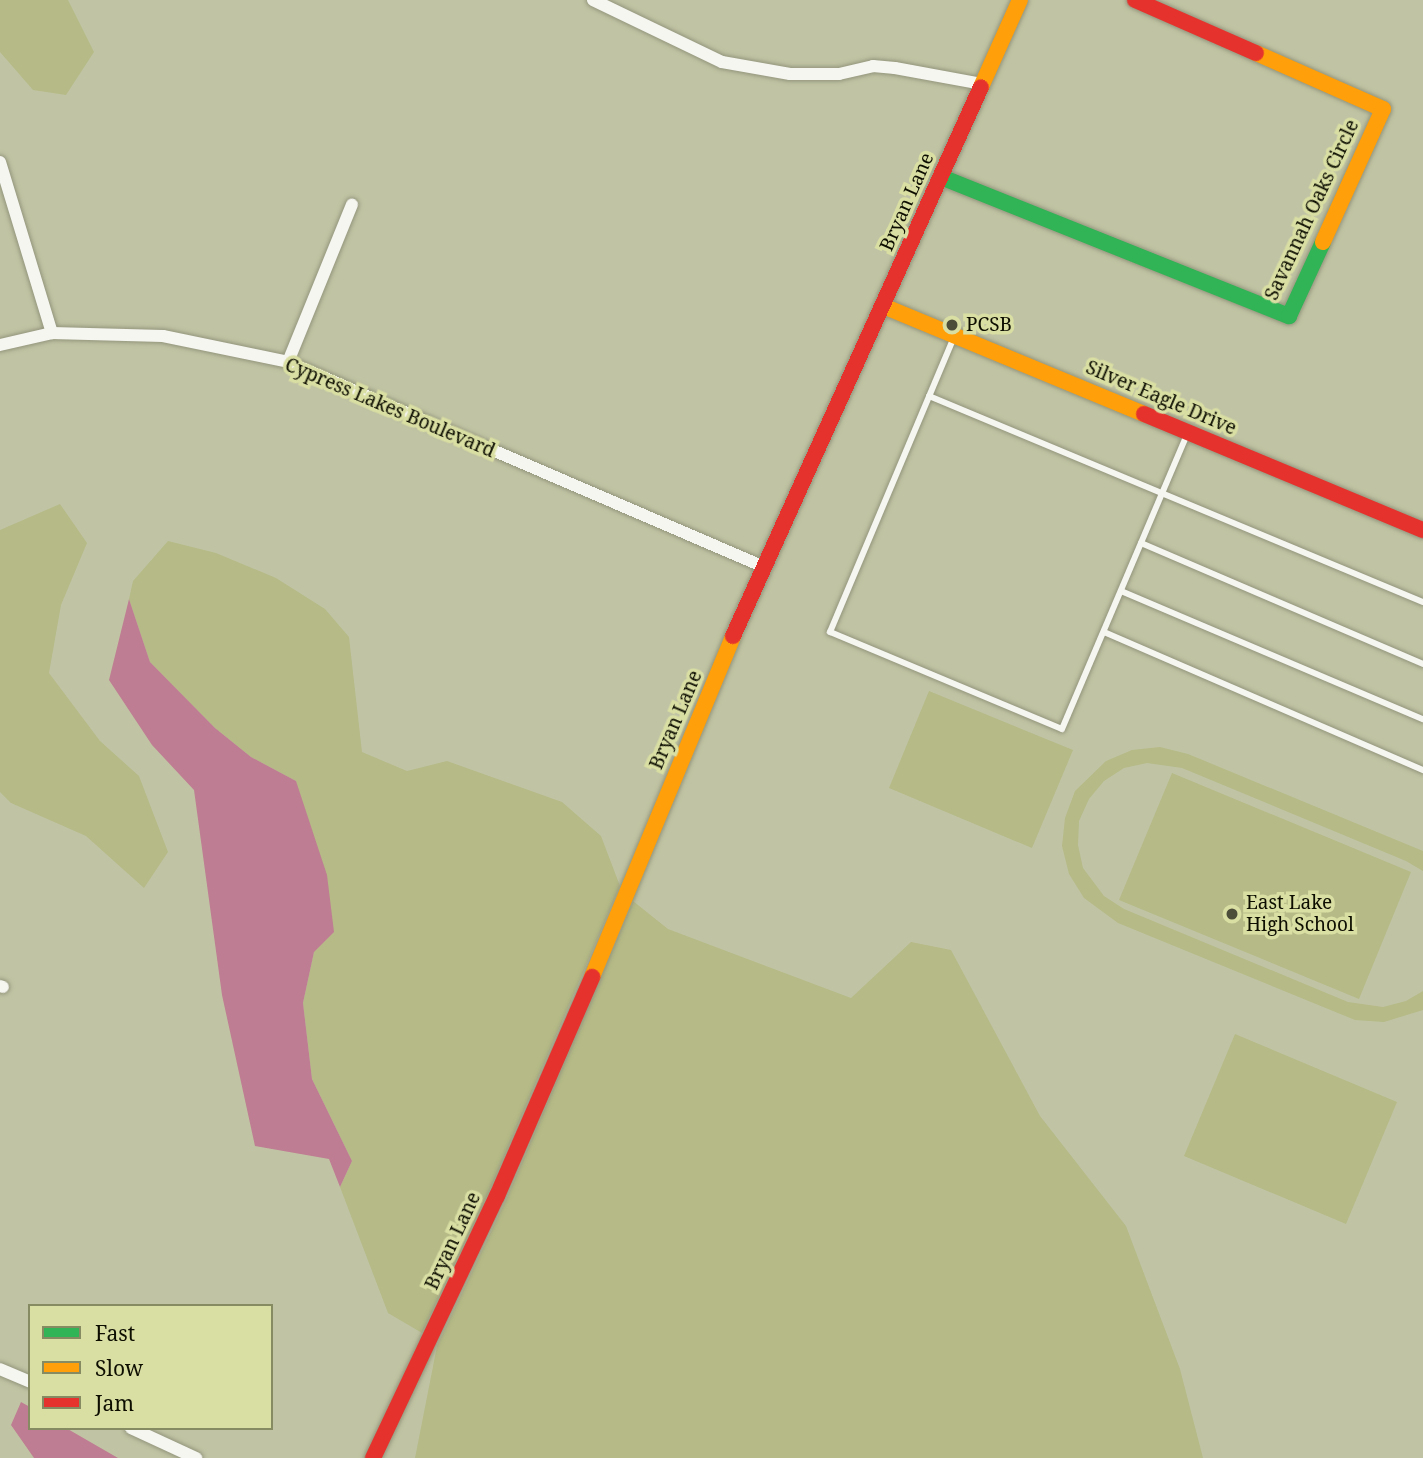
<!DOCTYPE html>
<html>
<head>
<meta charset="utf-8">
<style>
	body { margin:0 }
	#map { position:relative; width:1423px; height:1458px; overflow:hidden; background:#c1c4a4; font-family:"Noto Serif",serif }
	div>[style] { position:absolute }
	.green>* { inset:0; background:#b5ba87 }
	.water>* { inset:0; background:#be7d92 }
	.roads { filter:drop-shadow(0 0 2px #93957c) drop-shadow(0 0 2px #93957c) }
	.lane>* { height:6px; margin:-3px; padding:0 3px; transform-origin:3px; border-radius:3px; background:#f6f6f1 }
	.street>* { height:12px; margin:-6px; padding:0 6px; transform-origin:6px; border-radius:6px; background:#f6f6f1 }
	.fast>* { height:16px; margin:-8px; padding:0 8px; transform-origin:8px; border-radius:8px; background:#30b455 }
	.slow>* { height:16px; margin:-8px; padding:0 8px; transform-origin:8px; border-radius:8px; background:#ff9f0a }
	.jam>* { height:16px; margin:-8px; padding:0 8px; transform-origin:8px; border-radius:8px; background:#e5322d }
	.dots>* { width:19px; height:19px; translate:-50% -50%; box-sizing:border-box; border:4px solid #d9dea3; border-radius:50% }
	span { translate:-50% -50%; white-space:nowrap; text-align:center; line-height:1.15; -webkit-text-stroke:7px #d9dea3; paint-order:stroke }
	.street-label { font-size:19px; color:#0d0e00 }
	.poi-label { font-size:19px; color:#0d0e00 }
	.left { translate:0 -50%; text-align:left }
	.legend { position:absolute; left:28px; top:1304px; width:245px; height:126px; box-sizing:border-box; background:#d9dea3; border:2px solid #878b62; margin:0; padding:9px 12px; list-style:none; font-size:21px; color:#0d0e00 }
	.legend li { display:flex; align-items:center; gap:14px; height:35px }
	.legend b { width:35px; border:2px solid #878b62 }
</style>
</head>
<body>
<div id="map">
	<div class="green">
		<div style="clip-path:polygon(0 0,68px 0,94px 52px,66px 95px,33px 90px,0 52px)"></div>
		<div style="clip-path:polygon(60px 504px,87px 543px,61px 605px,49px 673px,100px 741px,139px 776px,168px 852px,144px 888px,86px 836px,11px 803px,0 792px,0 530px)"></div>
		<div style="clip-path:polygon(168px 541px,216px 553px,276px 578px,325px 609px,349px 637px,362px 752px,407px 771px,447px 761px,562px 802px,601px 836px,620px 886px,489px 1192px,422px 1333px,388px 1313px,340px 1187px,352px 1161px,312px 1079px,303px 1003px,314px 952px,296px 781px,251px 757px,215px 728px,150px 662px,129px 599px,133px 581px)"></div>
		<div style="clip-path:polygon(929px 691px,1073px 750px,1032px 848px,889px 788px)"></div>
		<div style="clip-path:polygon(1160px 747px,1188px 754px,1423px 851px,1423px 871px,1406px 861px,1182px 768px,1147px 763px,1124px 768px,1104px 781px,1089px 799px,1079px 821px,1078px 845px,1083px 868px,1104px 896px,1124px 909px,1348px 1002px,1383px 1007px,1406px 1001px,1423px 991px,1423px 1010px,1384px 1022px,1355px 1020px,1118px 923px,1084px 898px,1069px 874px,1062px 846px,1065px 818px,1075px 791px,1106px 761px,1132px 750px)"></div>
		<div style="clip-path:polygon(1172px 773px,1411px 872px,1359px 999px,1119px 900px)"></div>
		<div style="clip-path:polygon(633px 901px,668px 929px,851px 998px,911px 942px,951px 950px,1040px 1116px,1126px 1226px,1180px 1369px,1203px 1458px,415px 1458px,437px 1346px,506px 1200px)"></div>
		<div style="clip-path:polygon(1235px 1034px,1397px 1102px,1346px 1224px,1184px 1156px)"></div>
	</div>
	<div class="water">
		<div style="clip-path:polygon(129px 599px,150px 662px,215px 728px,251px 757px,296px 781px,327px 875px,334px 932px,314px 952px,303px 1003px,312px 1079px,352px 1161px,340px 1187px,329px 1159px,255px 1146px,222px 995px,194px 790px,152px 745px,109px 680px)"></div>
		<div style="clip-path:polygon(21px 1402px,30px 1407px,30px 1428px,66px 1428px,118px 1458px,34px 1458px,11px 1425px)"></div>
	</div>
	<div class="roads">
		<div class="lane">
			<div style="left:954px;top:337px;width:320px;rotate:112.8deg"></div>
			<div style="left:830px;top:632px;width:251px;rotate:22.7deg"></div>
			<div style="left:1062px;top:729px;width:320px;rotate:-67deg"></div>
			<div style="left:929px;top:396px;width:535px;rotate:22.64deg"></div>
			<div style="left:1141px;top:543px;width:307px;rotate:23.2deg"></div>
			<div style="left:1121px;top:591px;width:328px;rotate:23deg"></div>
			<div style="left:1104px;top:632px;width:348px;rotate:23.4deg"></div>
		</div>
		<div class="street">
			<div style="left:593px;top:0;width:143px;rotate:25.7deg"></div>
			<div style="left:722px;top:62px;width:69px;rotate:10deg"></div>
			<div style="left:790px;top:74px;width:49px"></div>
			<div style="left:839px;top:74px;width:35px;rotate:-13deg"></div>
			<div style="left:873px;top:66px;width:22px;rotate:5deg"></div>
			<div style="left:895px;top:68px;width:88px;rotate:10.4deg"></div>
			<div style="left:0;top:162px;width:179px;rotate:73.1deg"></div>
			<div style="left:0;top:345px;width:53px;rotate:-13deg"></div>
			<div style="left:52px;top:333px;width:111px;rotate:1.5deg"></div>
			<div style="left:163px;top:336px;width:128px;rotate:11.7deg"></div>
			<div style="left:288px;top:362px;width:516px;rotate:23.29deg"></div>
			<div style="left:288px;top:362px;width:170px;rotate:-67.9deg"></div>
			<div style="left:0;top:986px;width:3px;rotate:18deg"></div>
			<div style="left:0;top:1369px;width:33px;rotate:23deg"></div>
			<div style="left:131px;top:1428px;width:72px;rotate:24.8deg"></div>
		</div>
		<div class="fast">
			<div style="left:941px;top:177px;width:375px;rotate:21.8deg"></div>
			<div style="left:1289px;top:316px;width:81px;rotate:-65.3deg"></div>
		</div>
		<div class="slow">
			<div style="left:1256px;top:53px;width:139px;rotate:23.8deg"></div>
			<div style="left:1383px;top:109px;width:146px;rotate:114.3deg"></div>
			<div style="left:981px;top:87px;width:95px;rotate:-65.9deg"></div>
			<div style="left:883px;top:306px;width:282px;rotate:22.5deg"></div>
			<div style="left:592px;top:977px;width:369px;rotate:-67.5deg"></div>
		</div>
		<div class="jam">
			<div style="left:1135px;top:0;width:132px;rotate:23.7deg"></div>
			<div style="left:1144px;top:414px;width:302px;rotate:22.6deg"></div>
			<div style="left:733px;top:636px;width:602px;rotate:-65.69deg"></div>
			<div style="left:373px;top:1458px;width:290px;rotate:-64.7deg"></div>
			<div style="left:497px;top:1196px;width:239px;rotate:-66.5deg"></div>
		</div>
	</div>
	<div class="dots">
		<div style="left:952px;top:325px;background:#4c4e39"></div>
		<div style="left:1232px;top:914px;background:#4c4e39"></div>
	</div>
	<div class="street-label">
		<span style="left:907px;top:202px;rotate:-66deg">Bryan Lane</span>
		<span style="left:1312px;top:210px;rotate:-65deg">Savannah Oaks Circle</span>
		<span style="left:1161px;top:398px;rotate:23deg">Silver Eagle Drive</span>
		<span style="left:390px;top:408px;rotate:23deg">Cypress Lakes Boulevard</span>
		<span style="left:676px;top:720px;rotate:-67deg">Bryan Lane</span>
		<span style="left:453px;top:1241px;rotate:-65deg">Bryan Lane</span>
	</div>
	<div class="poi-label">
		<span class="left" style="left:966px;top:325px">PCSB</span>
		<span class="left" style="left:1246px;top:914px">East Lake<br>High School</span>
	</div>
	<ul class="legend">
	<li><b style="height:9px;background:#30b455"></b>Fast</li>
	<li><b style="height:9px;background:#ff9f0a"></b>Slow</li>
	<li><b style="height:9px;background:#e5322d"></b>Jam</li>
	</ul>
</div>
</body>
</html>
